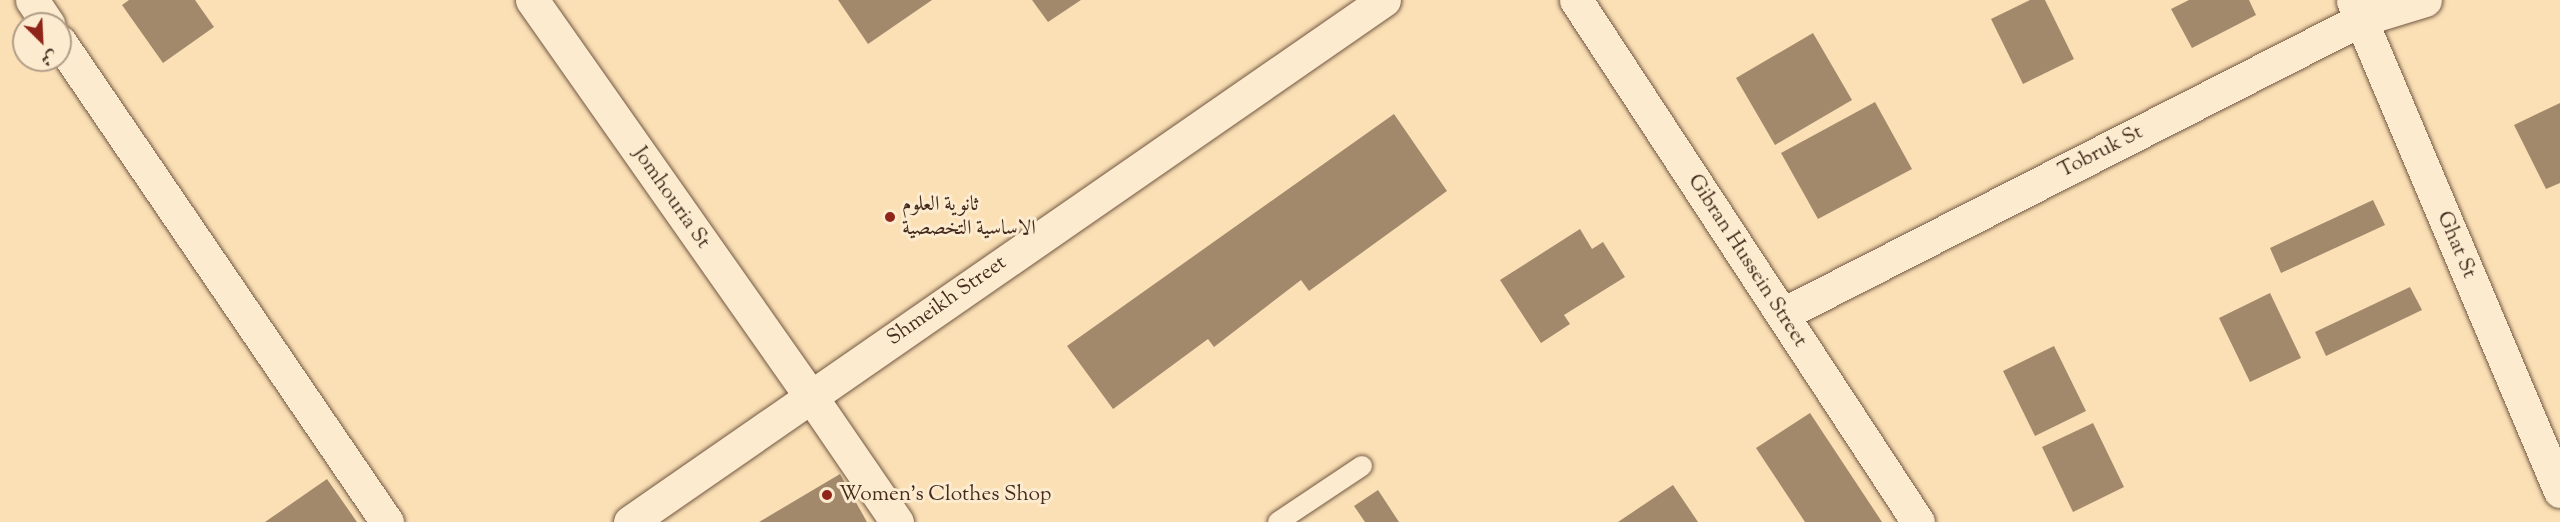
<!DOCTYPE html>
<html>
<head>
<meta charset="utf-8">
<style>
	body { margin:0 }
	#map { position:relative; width:2560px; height:522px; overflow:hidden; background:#fbe0b5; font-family:"Sorts Mill Goudy",Amiri,serif }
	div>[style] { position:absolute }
	.building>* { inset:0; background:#a3896c }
	.roads { filter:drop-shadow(0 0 2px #725843) drop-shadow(0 0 2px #725843) }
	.service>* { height:20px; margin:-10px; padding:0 10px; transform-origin:10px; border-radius:10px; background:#fcebcf }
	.minor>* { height:33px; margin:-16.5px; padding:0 16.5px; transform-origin:16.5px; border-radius:16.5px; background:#fcebcf }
	.tertiary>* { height:33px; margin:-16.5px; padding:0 16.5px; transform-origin:16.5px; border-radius:16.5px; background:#fcebcf }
	.secondary>* { height:33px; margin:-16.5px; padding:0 16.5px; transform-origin:16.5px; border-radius:16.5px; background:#fcebcf }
	.dots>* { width:16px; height:16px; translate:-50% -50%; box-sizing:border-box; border:3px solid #fcebcf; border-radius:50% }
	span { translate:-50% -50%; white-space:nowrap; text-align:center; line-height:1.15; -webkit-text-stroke:6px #fcebcf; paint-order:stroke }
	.street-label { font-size:21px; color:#442b1d }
	.poi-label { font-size:21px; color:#442b1d }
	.left { translate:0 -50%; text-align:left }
	.north { position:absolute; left:12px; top:12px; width:60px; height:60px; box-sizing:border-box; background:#fcebcf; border:2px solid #b29e88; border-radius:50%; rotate:156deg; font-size:16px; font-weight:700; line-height:24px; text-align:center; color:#442b1d }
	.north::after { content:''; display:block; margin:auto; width:21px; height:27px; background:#8f2418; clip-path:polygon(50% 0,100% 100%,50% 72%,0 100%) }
</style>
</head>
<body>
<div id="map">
	<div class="building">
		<div style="clip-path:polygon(129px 0,195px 0,214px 27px,163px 63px,122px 5px)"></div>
		<div style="clip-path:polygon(838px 0,932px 0,868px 44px)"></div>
		<div style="clip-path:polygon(1032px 0,1081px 0,1048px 22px)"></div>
		<div style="clip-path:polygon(2030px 0,2045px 0,2074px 59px,2023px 84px,1991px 19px)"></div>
		<div style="clip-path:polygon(2189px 0,2249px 0,2256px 15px,2192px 48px,2171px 9px)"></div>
		<div style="clip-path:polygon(1813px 33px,1852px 100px,1775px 145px,1736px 78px)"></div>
		<div style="clip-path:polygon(1875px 102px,1912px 169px,1818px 219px,1781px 153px)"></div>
		<div style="clip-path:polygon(2560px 103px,2560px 183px,2546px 189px,2514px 125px)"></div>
		<div style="clip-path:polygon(1394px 114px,1447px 191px,1309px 291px,1301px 280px,1214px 347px,1208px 339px,1113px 409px,1067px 346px)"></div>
		<div style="clip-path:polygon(2373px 200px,2385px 225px,2281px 273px,2270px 248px)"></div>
		<div style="clip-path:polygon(1580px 229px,1592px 249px,1603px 242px,1625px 277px,1564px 315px,1570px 324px,1541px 343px,1500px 280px)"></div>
		<div style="clip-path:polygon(2410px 287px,2422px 310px,2326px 356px,2315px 332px)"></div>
		<div style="clip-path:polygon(2270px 293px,2301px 358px,2250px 382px,2219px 318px)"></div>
		<div style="clip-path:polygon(2054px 346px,2086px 411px,2035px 436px,2003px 371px)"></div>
		<div style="clip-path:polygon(1810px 413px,1882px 522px,1805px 522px,1756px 448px)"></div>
		<div style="clip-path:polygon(2093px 423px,2124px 487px,2073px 512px,2042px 447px)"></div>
		<div style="clip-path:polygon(840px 474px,867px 522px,759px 522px)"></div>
		<div style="clip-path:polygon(327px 479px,357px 522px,265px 522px)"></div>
		<div style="clip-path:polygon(1673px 485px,1698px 522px,1618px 522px)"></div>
		<div style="clip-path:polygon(1378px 490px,1399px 522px,1365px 522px,1354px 506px)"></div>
	</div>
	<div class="roads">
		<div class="service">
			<div style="left:1278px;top:522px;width:101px;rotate:-33.7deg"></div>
		</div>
		<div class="minor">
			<div style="left:32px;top:0;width:29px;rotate:56deg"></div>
			<div style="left:532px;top:0;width:483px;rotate:54.9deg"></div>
			<div style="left:2353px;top:1px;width:532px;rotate:67.1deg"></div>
			<div style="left:60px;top:42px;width:581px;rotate:55.74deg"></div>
			<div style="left:1783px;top:314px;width:648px;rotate:-27deg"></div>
			<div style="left:2360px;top:20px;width:68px;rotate:-17.1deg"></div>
		</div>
		<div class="tertiary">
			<div style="left:630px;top:522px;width:917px;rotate:-34.7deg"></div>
		</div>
		<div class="secondary">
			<div style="left:1576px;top:0;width:624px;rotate:56.77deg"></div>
			<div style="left:810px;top:395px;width:154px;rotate:55.6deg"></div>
		</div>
	</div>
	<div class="dots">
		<div style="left:890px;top:217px;background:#8f2418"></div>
		<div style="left:827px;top:495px;background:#8f2418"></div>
	</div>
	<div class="street-label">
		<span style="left:2101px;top:152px;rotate:-27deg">Tobruk St</span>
		<span style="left:671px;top:198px;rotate:55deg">Jomhouria St</span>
		<span style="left:2456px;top:245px;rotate:67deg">Ghat St</span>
		<span style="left:1747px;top:261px;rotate:57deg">Gibran Hussein Street</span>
		<span style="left:947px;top:301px;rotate:-35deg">Shmeikh Street</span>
	</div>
	<div class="poi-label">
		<span class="left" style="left:902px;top:217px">ثانوية العلوم<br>الاساسية التخصصية</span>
		<span class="left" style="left:839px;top:495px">Women’s Clothes Shop</span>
	</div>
	<div class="north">ش</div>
</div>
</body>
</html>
